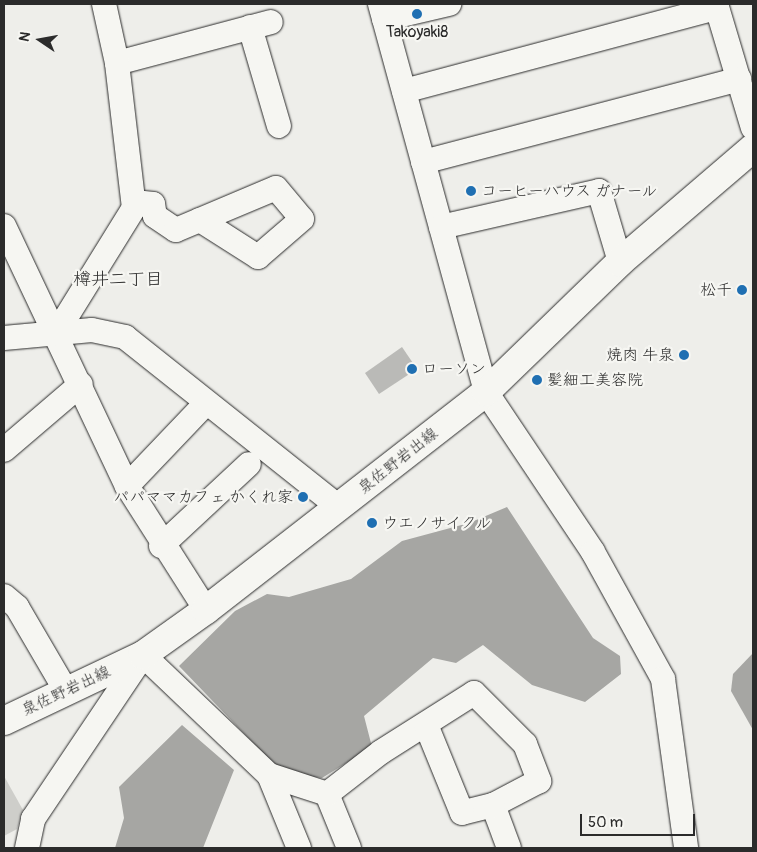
<!DOCTYPE html>
<html>
<head>
<meta charset="utf-8">
<style>
	body { margin:0 }
	#map { position:relative; width:757px; height:852px; overflow:hidden; background:#eeeeea; font-family:Pangolin,"Klee One",sans-serif }
	div>[style] { position:absolute }
	.green>* { inset:0; background:#cececa }
	.water>* { inset:0; background:#a6a6a3 }
	.building>* { inset:0; background:#babab7 }
	.roads { filter:drop-shadow(0 0 1px #2b2b2b) drop-shadow(0 0 1px #2b2b2b) }
	.minor>* { height:24px; margin:-12px; padding:0 12px; transform-origin:12px; border-radius:12px; background:#f6f6f2 }
	.major>* { height:28px; margin:-14px; padding:0 14px; transform-origin:14px; border-radius:14px; background:#f6f6f2 }
	.dots>* { width:14px; height:14px; translate:-50% -50%; box-sizing:border-box; border:2px solid #f6f6f2; border-radius:50% }
	span { translate:-50% -50%; white-space:nowrap; text-align:center; line-height:1.15; -webkit-text-stroke:4.5px #f6f6f2; paint-order:stroke }
	.poi-label { font-size:16px; color:#2b2b2b }
	.left { translate:0 -50%; text-align:left }
	.right { translate:-100% -50%; text-align:right }
	.street-label { font-size:16px; color:#2b2b2b }
	.neighbourhood-label { font-size:18px; color:#2b2b2b }
	.frame { position:absolute; inset:0; border:5px solid #2b2b2b; pointer-events:none }
	.north { position:absolute; left:15px; top:15px; width:50px; height:50px; -webkit-text-stroke:4px #f6f6f2; paint-order:stroke; rotate:282deg; font-size:14px; font-weight:700; line-height:20px; text-align:center; color:#2b2b2b }
	.north::after { content:''; display:block; margin:auto; width:18px; height:22px; background:#2b2b2b; clip-path:polygon(50% 0,100% 100%,50% 72%,0 100%) }
	.scale { position:absolute; left:580px; top:814px; width:115px; height:22px; box-sizing:border-box; border:2px solid #2b2b2b; border-top:0; padding-left:6px; font-size:15px; line-height:18px; white-space:nowrap; color:#2b2b2b; -webkit-text-stroke:4px #f6f6f2; paint-order:stroke }
</style>
</head>
<body>
<div id="map">
	<div class="green">
		<div style="clip-path:polygon(4px 776px,23px 810px,17px 829px,4px 836px)"></div>
	</div>
	<div class="water">
		<div style="clip-path:polygon(507px 507px,593px 638px,620px 656px,621px 674px,585px 702px,532px 685px,483px 645px,456px 663px,433px 658px,364px 716px,372px 747px,322px 778px,282px 773px,179px 666px,235px 611px,267px 594px,289px 597px,351px 579px,402px 541px,469px 523px)"></div>
		<div style="clip-path:polygon(753px 653px,753px 730px,731px 691px,733px 674px)"></div>
		<div style="clip-path:polygon(182px 725px,234px 770px,203px 848px,115px 848px,124px 818px,119px 787px)"></div>
	</div>
	<div class="building">
		<div style="clip-path:polygon(402px 347px,417px 369px,379px 394px,365px 373px)"></div>
	</div>
	<div class="roads">
		<div class="minor">
			<div style="left:380px;top:4px;width:402px;rotate:74.7deg"></div>
			<div style="left:486px;top:392px;width:192px;rotate:56.2deg"></div>
			<div style="left:593px;top:552px;width:145px;rotate:61.1deg"></div>
			<div style="left:663px;top:679px;width:171px;rotate:82.2deg"></div>
			<div style="left:716px;top:4px;width:129px;rotate:73.4deg"></div>
			<div style="left:384px;top:19px;width:67px;rotate:-13deg"></div>
			<div style="left:250px;top:27px;width:103px;rotate:73.7deg"></div>
			<div style="left:117px;top:63px;width:159px;rotate:-14.9deg"></div>
			<div style="left:404px;top:91px;width:324px;rotate:-14.9deg"></div>
			<div style="left:423px;top:162px;width:327px;rotate:-14.7deg"></div>
			<div style="left:134px;top:202px;width:19px;rotate:6deg"></div>
			<div style="left:153px;top:204px;width:12px;rotate:81deg"></div>
			<div style="left:155px;top:216px;width:25px;rotate:34deg"></div>
			<div style="left:176px;top:230px;width:108px;rotate:-22.8deg"></div>
			<div style="left:276px;top:188px;width:40px;rotate:50deg"></div>
			<div style="left:302px;top:219px;width:58px;rotate:139.2deg"></div>
			<div style="left:258px;top:257px;width:69px;rotate:-147.5deg"></div>
			<div style="left:4px;top:226px;width:288px;rotate:64.7deg"></div>
			<div style="left:127px;top:486px;width:147px;rotate:57.5deg"></div>
			<div style="left:441px;top:227px;width:162px;rotate:-12.8deg"></div>
			<div style="left:599px;top:191px;width:74px;rotate:73.5deg"></div>
			<div style="left:57px;top:332px;width:146px;rotate:-58.2deg"></div>
			<div style="left:134px;top:208px;width:146px;rotate:-96.7deg"></div>
			<div style="left:117px;top:63px;width:60px;rotate:-102.4deg"></div>
			<div style="left:4px;top:338px;width:88px;rotate:-5.2deg"></div>
			<div style="left:92px;top:330px;width:34px;rotate:12deg"></div>
			<div style="left:125px;top:337px;width:273px;rotate:38.5deg"></div>
			<div style="left:4px;top:450px;width:101px;rotate:-40.6deg"></div>
			<div style="left:127px;top:486px;width:113px;rotate:-46.4deg"></div>
			<div style="left:161px;top:546px;width:120px;rotate:-43deg"></div>
			<div style="left:4px;top:596px;width:17px;rotate:40deg"></div>
			<div style="left:17px;top:607px;width:97px;rotate:59.7deg"></div>
			<div style="left:269px;top:775px;width:79px;rotate:67.7deg"></div>
			<div style="left:327px;top:794px;width:58px;rotate:67.8deg"></div>
			<div style="left:493px;top:805px;width:46px;rotate:69.6deg"></div>
			<div style="left:27px;top:848px;width:30px;rotate:-78deg"></div>
			<div style="left:33px;top:819px;width:197px;rotate:-56.1deg"></div>
			<div style="left:143px;top:655px;width:174px;rotate:43.6deg"></div>
			<div style="left:269px;top:775px;width:61px;rotate:18.1deg"></div>
			<div style="left:327px;top:794px;width:68px;rotate:-37.9deg"></div>
			<div style="left:381px;top:752px;width:110px;rotate:-32.4deg"></div>
			<div style="left:474px;top:693px;width:72px;rotate:45deg"></div>
			<div style="left:525px;top:744px;width:40px;rotate:69deg"></div>
			<div style="left:539px;top:781px;width:52px;rotate:152.4deg"></div>
			<div style="left:493px;top:805px;width:32px;rotate:166deg"></div>
			<div style="left:462px;top:813px;width:95px;rotate:-112.2deg"></div>
		</div>
		<div class="major">
			<div style="left:4px;top:721px;width:154px;rotate:-25.4deg"></div>
			<div style="left:143px;top:655px;width:77px;rotate:-35.5deg"></div>
			<div style="left:206px;top:610px;width:355px;rotate:-37.9deg"></div>
			<div style="left:486px;top:392px;width:187px;rotate:-44.1deg"></div>
			<div style="left:620px;top:262px;width:175px;rotate:-40.6deg"></div>
		</div>
	</div>
	<div class="dots">
		<div style="left:417px;top:14px;background:#1f6fb2"></div>
		<div style="left:471px;top:191px;background:#1f6fb2"></div>
		<div style="left:742px;top:290px;background:#1f6fb2"></div>
		<div style="left:684px;top:355px;background:#1f6fb2"></div>
		<div style="left:412px;top:369px;background:#1f6fb2"></div>
		<div style="left:537px;top:380px;background:#1f6fb2"></div>
		<div style="left:303px;top:497px;background:#1f6fb2"></div>
		<div style="left:372px;top:523px;background:#1f6fb2"></div>
	</div>
	<div class="poi-label">
		<span style="left:417px;top:32px">Takoyaki8</span>
		<span class="left" style="left:481px;top:191px">コーヒーハウス ガナール</span>
		<span class="right" style="left:732px;top:290px">松千</span>
		<span class="right" style="left:674px;top:355px">焼肉 牛泉</span>
		<span class="left" style="left:422px;top:369px">ローソン</span>
		<span class="left" style="left:547px;top:380px">髪細工美容院</span>
		<span class="right" style="left:293px;top:497px">パパママカフェ かくれ家</span>
		<span class="left" style="left:382px;top:523px">ウエノサイクル</span>
	</div>
	<div class="street-label">
		<span style="left:398px;top:461px;rotate:-38deg">泉佐野岩出線</span>
		<span style="left:66px;top:691px;rotate:-25deg">泉佐野岩出線</span>
	</div>
	<div class="neighbourhood-label">
		<span style="left:118px;top:280px">樽井二丁目</span>
	</div>
	<div class="frame"></div>
	<div class="north">N</div>
	<div class="scale">50 m</div>
</div>
</body>
</html>
